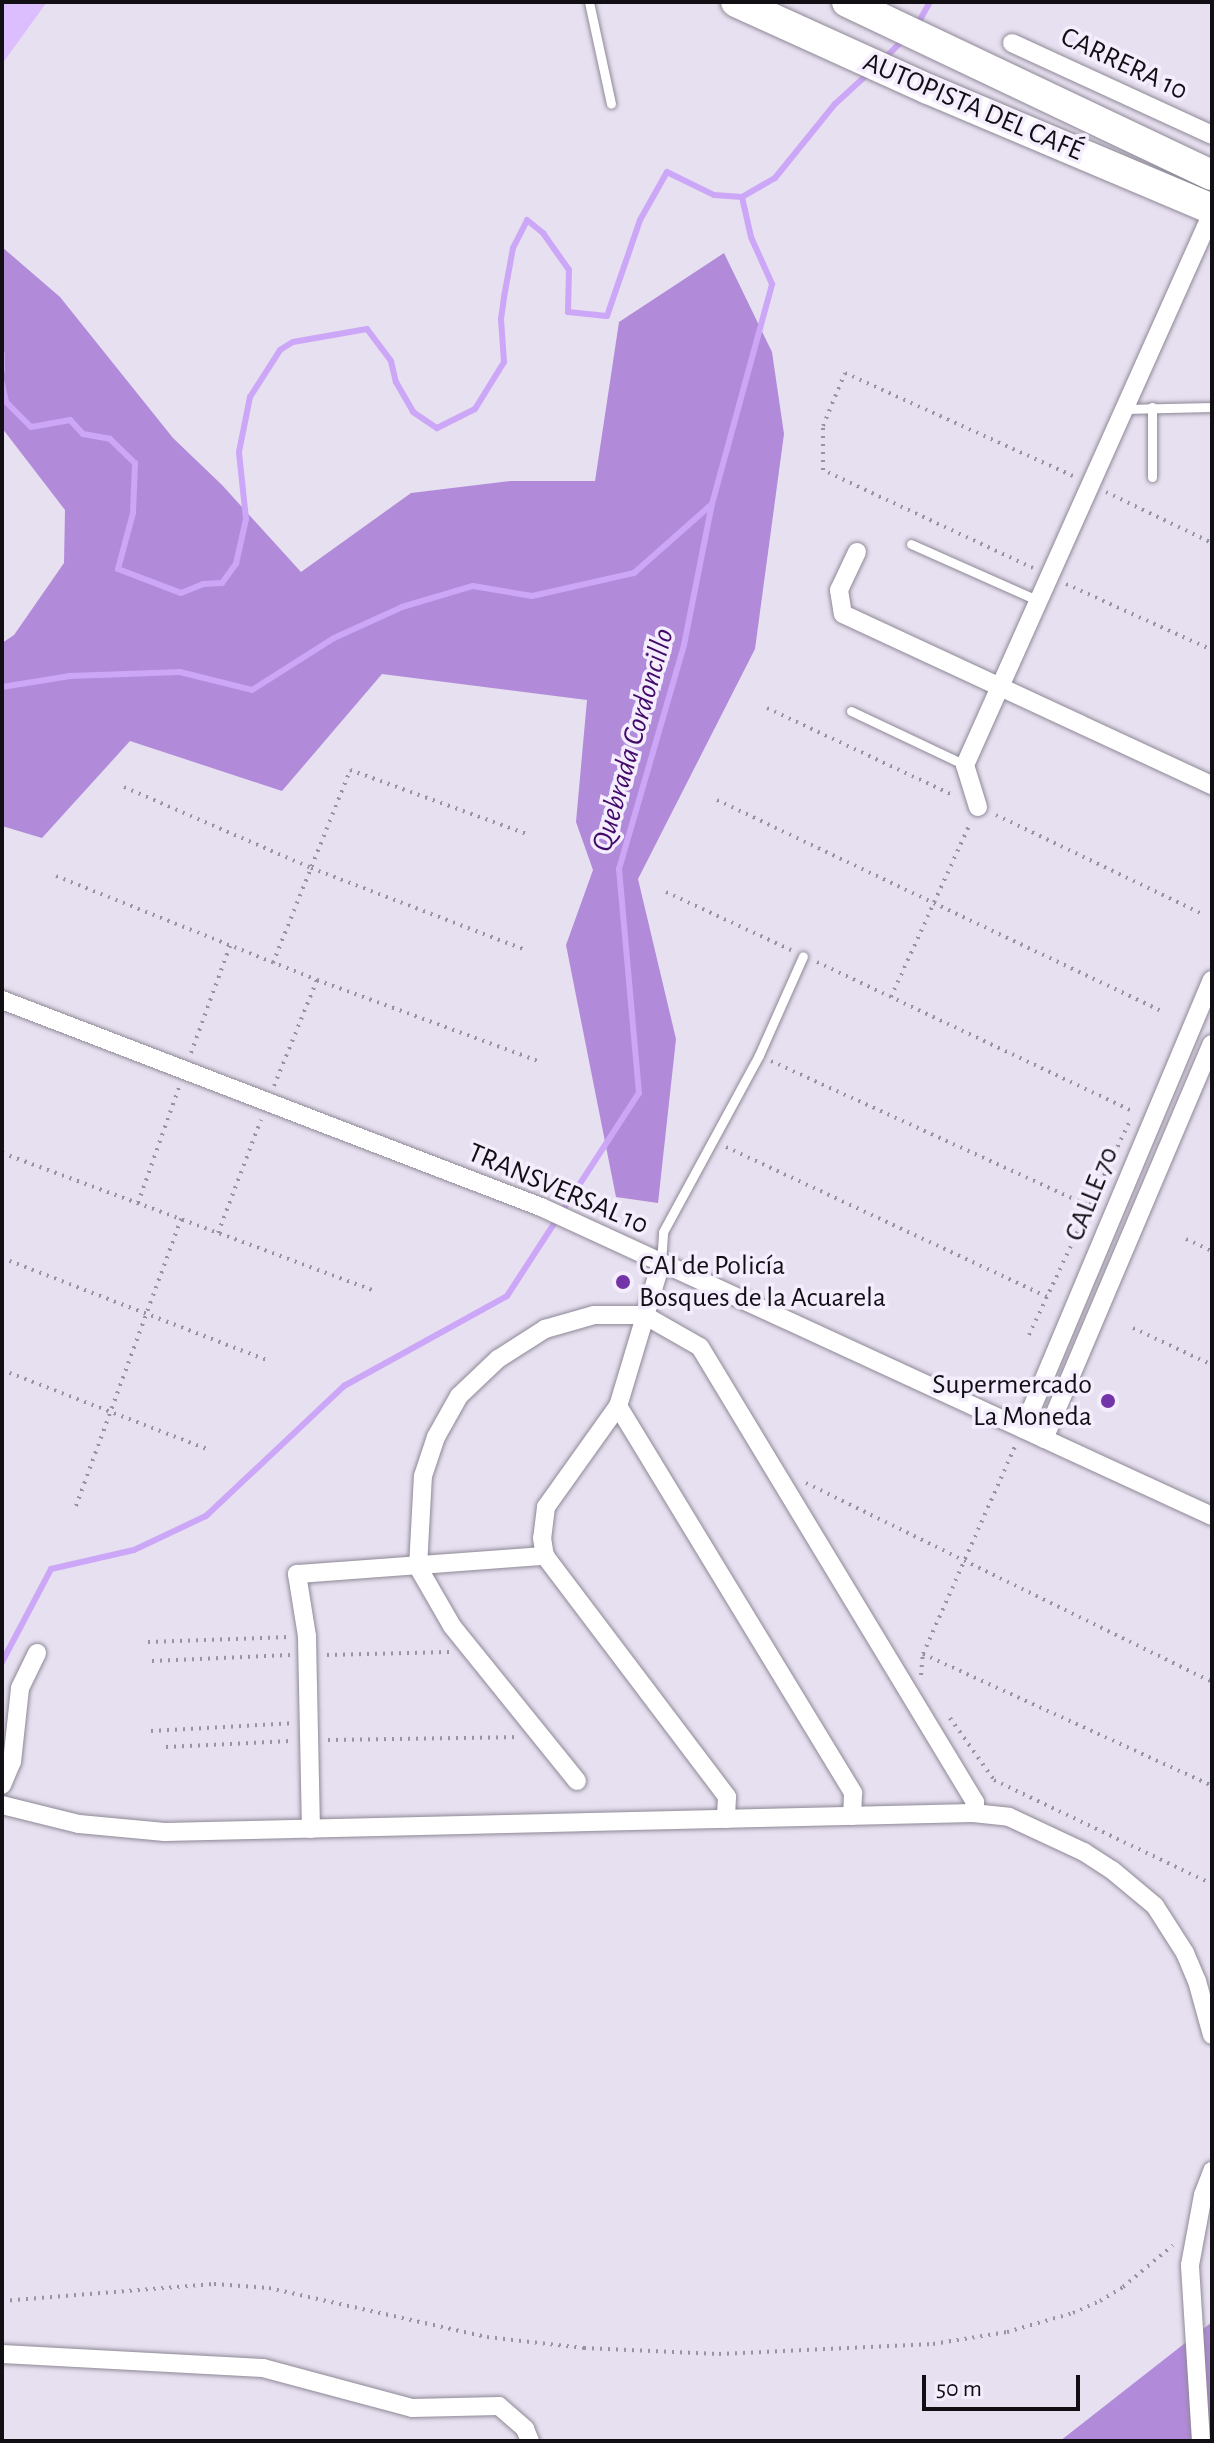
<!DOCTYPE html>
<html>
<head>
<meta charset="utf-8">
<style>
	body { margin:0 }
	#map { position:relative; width:1214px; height:2443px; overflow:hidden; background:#e7e0f0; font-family:"Alegreya Sans",sans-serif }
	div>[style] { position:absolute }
	.green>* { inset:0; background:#dcbdfe }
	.forest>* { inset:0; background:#b18ad9 }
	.stream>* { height:6px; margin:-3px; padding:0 3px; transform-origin:3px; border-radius:3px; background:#cca6f7 }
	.path>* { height:4px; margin-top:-2px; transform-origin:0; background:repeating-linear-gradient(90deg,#98939f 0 2px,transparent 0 8px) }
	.roads { filter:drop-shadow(0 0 2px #8e8896) drop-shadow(0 0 2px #8e8896) }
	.service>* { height:9px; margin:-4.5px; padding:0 4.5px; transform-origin:4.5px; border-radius:4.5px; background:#fff }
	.minor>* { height:18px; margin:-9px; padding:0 9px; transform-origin:9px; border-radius:9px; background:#fff }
	.trunk>* { height:30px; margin:-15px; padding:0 15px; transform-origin:15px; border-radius:15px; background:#fff }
	.dots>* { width:22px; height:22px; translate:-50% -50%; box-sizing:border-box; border:4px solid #f4edfd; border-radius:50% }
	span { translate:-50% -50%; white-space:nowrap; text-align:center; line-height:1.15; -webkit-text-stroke:7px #f4edfd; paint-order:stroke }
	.street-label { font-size:28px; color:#110e14 }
	.poi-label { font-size:28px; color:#110e14 }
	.left { translate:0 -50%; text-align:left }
	.right { translate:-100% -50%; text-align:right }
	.water-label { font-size:30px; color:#440a6a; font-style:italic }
	.frame { position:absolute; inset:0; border:4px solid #110e14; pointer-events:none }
	.scale { position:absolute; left:922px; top:2375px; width:158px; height:36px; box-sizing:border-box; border:4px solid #110e14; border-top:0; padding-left:10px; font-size:24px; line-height:28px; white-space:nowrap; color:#110e14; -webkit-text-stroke:6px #f4edfd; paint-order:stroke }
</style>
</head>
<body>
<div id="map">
	<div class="green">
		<div style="clip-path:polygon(2px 2px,47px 2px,2px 64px)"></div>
	</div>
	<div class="forest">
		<div style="clip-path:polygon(2px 247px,60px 297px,173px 438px,222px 485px,301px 572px,411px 493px,511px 481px,595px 481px,619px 322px,724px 253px,772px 352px,784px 434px,755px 649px,638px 879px,676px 1039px,658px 1203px,616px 1197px,566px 945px,593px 870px,576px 822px,587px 700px,382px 674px,282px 791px,130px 741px,42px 838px,2px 826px,2px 643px,14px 635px,64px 563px,65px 510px,2px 428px)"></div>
		<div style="clip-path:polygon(1212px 2322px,1212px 2441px,1060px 2441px)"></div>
	</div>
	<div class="stream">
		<div style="left:916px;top:27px;width:29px;rotate:-61deg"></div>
		<div style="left:885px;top:58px;width:28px;rotate:-45deg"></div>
		<div style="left:2px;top:354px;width:17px;rotate:90deg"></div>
		<div style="left:2px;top:383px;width:19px;rotate:78deg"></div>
		<div style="left:6px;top:402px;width:35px;rotate:45deg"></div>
		<div style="left:31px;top:427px;width:40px;rotate:-10deg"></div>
		<div style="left:70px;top:420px;width:19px;rotate:47deg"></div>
		<div style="left:83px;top:434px;width:27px;rotate:10deg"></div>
		<div style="left:110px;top:439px;width:35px;rotate:44deg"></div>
		<div style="left:135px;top:463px;width:50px;rotate:92.3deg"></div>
		<div style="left:133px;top:513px;width:58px;rotate:105deg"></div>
		<div style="left:118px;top:569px;width:67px;rotate:20.9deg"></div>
		<div style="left:181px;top:593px;width:24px;rotate:-22deg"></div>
		<div style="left:203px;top:584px;width:19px;rotate:-3deg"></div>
		<div style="left:222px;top:583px;width:24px;rotate:-54deg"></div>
		<div style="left:236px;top:564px;width:46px;rotate:-77.5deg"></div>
		<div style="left:246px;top:519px;width:67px;rotate:-96deg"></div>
		<div style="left:239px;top:452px;width:56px;rotate:-78.7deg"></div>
		<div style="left:250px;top:397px;width:56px;rotate:-57.4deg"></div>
		<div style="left:280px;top:350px;width:15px;rotate:-32deg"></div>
		<div style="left:293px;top:342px;width:75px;rotate:-10deg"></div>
		<div style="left:367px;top:329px;width:40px;rotate:53deg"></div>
		<div style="left:391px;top:361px;width:22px;rotate:77deg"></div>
		<div style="left:396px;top:382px;width:34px;rotate:60deg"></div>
		<div style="left:413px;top:412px;width:29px;rotate:34deg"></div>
		<div style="left:437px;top:428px;width:42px;rotate:-26.6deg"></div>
		<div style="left:475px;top:409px;width:55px;rotate:-58.3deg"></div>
		<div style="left:504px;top:362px;width:43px;rotate:-94deg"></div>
		<div style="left:501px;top:319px;width:22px;rotate:-82deg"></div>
		<div style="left:504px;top:297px;width:50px;rotate:-79.6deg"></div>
		<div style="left:513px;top:248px;width:31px;rotate:-63deg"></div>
		<div style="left:527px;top:220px;width:21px;rotate:39deg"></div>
		<div style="left:543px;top:233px;width:45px;rotate:54.9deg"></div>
		<div style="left:569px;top:270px;width:42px;rotate:91.4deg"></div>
		<div style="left:568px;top:312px;width:39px;rotate:6deg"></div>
		<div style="left:607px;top:316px;width:102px;rotate:-71deg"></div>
		<div style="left:640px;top:220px;width:55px;rotate:-60.6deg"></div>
		<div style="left:667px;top:172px;width:52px;rotate:26.1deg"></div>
		<div style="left:714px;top:195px;width:28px;rotate:4deg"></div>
		<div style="left:742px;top:197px;width:38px;rotate:-30deg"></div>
		<div style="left:775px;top:178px;width:95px;rotate:-51deg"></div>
		<div style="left:835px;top:104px;width:49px;rotate:-42.5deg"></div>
		<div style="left:2px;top:687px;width:69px;rotate:-9.2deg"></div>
		<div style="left:70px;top:676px;width:110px;rotate:-2.1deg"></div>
		<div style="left:180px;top:672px;width:74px;rotate:14deg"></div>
		<div style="left:252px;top:690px;width:97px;rotate:-32.4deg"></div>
		<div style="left:334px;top:638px;width:75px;rotate:-24.5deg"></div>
		<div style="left:402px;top:607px;width:74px;rotate:-16.5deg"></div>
		<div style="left:473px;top:586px;width:60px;rotate:9.6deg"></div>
		<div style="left:532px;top:596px;width:105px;rotate:-12.7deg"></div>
		<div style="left:634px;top:573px;width:104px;rotate:-41.5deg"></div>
		<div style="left:2px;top:1662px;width:105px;rotate:-62.2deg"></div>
		<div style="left:51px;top:1569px;width:85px;rotate:-12.9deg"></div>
		<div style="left:134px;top:1550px;width:80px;rotate:-25.3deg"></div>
		<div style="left:206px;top:1516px;width:190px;rotate:-43.3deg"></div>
		<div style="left:344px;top:1386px;width:186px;rotate:-28.9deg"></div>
		<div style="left:507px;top:1296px;width:242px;rotate:-57deg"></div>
		<div style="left:639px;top:1093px;width:225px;rotate:-95.1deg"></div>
		<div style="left:619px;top:869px;width:233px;rotate:-73.8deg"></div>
		<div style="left:684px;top:645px;width:144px;rotate:-78.8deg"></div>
		<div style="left:712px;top:504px;width:228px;rotate:-74.7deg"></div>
		<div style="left:772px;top:284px;width:51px;rotate:-114.1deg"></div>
		<div style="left:751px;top:237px;width:41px;rotate:-102.7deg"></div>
	</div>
	<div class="path">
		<div style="left:1106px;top:492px;width:118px;rotate:25.7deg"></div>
		<div style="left:1033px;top:568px;width:232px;rotate:-155deg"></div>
		<div style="left:823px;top:470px;width:44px;rotate:-90deg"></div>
		<div style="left:823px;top:426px;width:57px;rotate:-67.5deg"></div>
		<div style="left:845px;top:373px;width:250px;rotate:24.3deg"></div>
		<div style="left:1066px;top:584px;width:160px;rotate:24.3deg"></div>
		<div style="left:767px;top:708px;width:208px;rotate:25.1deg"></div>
		<div style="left:124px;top:787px;width:204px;rotate:23.4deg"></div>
		<div style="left:311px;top:868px;width:230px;rotate:20.9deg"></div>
		<div style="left:717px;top:800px;width:490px;rotate:25.4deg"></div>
		<div style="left:996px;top:815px;width:229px;rotate:25.6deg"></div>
		<div style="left:56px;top:876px;width:281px;rotate:21.7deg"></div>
		<div style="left:317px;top:980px;width:235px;rotate:20.1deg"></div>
		<div style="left:666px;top:892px;width:138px;rotate:24.9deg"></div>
		<div style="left:817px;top:962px;width:351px;rotate:25.3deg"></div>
		<div style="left:273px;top:963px;width:208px;rotate:-68.2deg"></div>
		<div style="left:350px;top:770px;width:191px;rotate:19.9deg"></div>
		<div style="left:891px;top:997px;width:190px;rotate:-65.5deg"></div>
		<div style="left:191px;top:1053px;width:114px;rotate:-70deg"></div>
		<div style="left:771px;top:1061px;width:359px;rotate:24.5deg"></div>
		<div style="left:274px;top:1086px;width:114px;rotate:-67.9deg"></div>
		<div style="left:726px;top:1147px;width:354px;rotate:25deg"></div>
		<div style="left:2px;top:1153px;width:398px;rotate:20.3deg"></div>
		<div style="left:138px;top:1203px;width:123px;rotate:-70.5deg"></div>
		<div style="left:218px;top:1233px;width:121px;rotate:-69.2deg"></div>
		<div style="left:1186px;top:1239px;width:29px;rotate:25deg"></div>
		<div style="left:2px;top:1258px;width:284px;rotate:21.1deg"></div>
		<div style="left:1133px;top:1328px;width:87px;rotate:25.1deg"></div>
		<div style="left:1029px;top:1335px;width:238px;rotate:-64.8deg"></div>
		<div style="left:2px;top:1370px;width:220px;rotate:21.1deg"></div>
		<div style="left:806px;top:1483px;width:452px;rotate:26.1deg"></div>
		<div style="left:76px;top:1506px;width:306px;rotate:-69.9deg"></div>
		<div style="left:148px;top:1642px;width:141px;rotate:-2deg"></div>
		<div style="left:923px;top:1654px;width:318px;rotate:24.5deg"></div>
		<div style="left:327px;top:1655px;width:123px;rotate:-1.4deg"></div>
		<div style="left:152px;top:1661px;width:138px;rotate:-2.5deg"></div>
		<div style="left:921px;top:1675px;width:21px;rotate:-85deg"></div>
		<div style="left:923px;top:1654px;width:230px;rotate:-66.1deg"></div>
		<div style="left:950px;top:1718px;width:76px;rotate:54.6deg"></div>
		<div style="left:994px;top:1780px;width:242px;rotate:25.5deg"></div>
		<div style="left:151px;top:1731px;width:141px;rotate:-3.2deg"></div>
		<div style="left:328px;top:1740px;width:191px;rotate:-0.9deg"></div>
		<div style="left:166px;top:1747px;width:125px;rotate:-2.7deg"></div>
		<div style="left:2px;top:2301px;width:213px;rotate:-4.6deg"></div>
		<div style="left:214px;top:2284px;width:55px;rotate:4.2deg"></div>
		<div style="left:269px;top:2288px;width:223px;rotate:12.7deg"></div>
		<div style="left:487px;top:2337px;width:98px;rotate:6.5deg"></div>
		<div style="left:584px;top:2348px;width:135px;rotate:2.5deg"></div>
		<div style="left:719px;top:2354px;width:214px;rotate:-2.7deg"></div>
		<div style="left:933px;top:2344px;width:75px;rotate:-9.2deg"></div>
		<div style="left:1007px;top:2332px;width:69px;rotate:-16.1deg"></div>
		<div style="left:1073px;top:2313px;width:30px;rotate:-24deg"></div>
		<div style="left:1100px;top:2301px;width:27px;rotate:-31deg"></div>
		<div style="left:1123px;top:2287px;width:65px;rotate:-40deg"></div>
	</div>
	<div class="roads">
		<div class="service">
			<div style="left:589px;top:2px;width:104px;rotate:77.8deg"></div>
			<div style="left:1152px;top:407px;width:70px;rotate:90deg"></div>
			<div style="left:1124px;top:409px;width:88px;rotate:-1.3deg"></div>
			<div style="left:911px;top:544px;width:140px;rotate:24deg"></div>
			<div style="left:851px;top:711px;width:126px;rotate:25.3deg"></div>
			<div style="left:661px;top:1263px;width:31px;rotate:-86deg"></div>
			<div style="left:663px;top:1232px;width:201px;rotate:-61.5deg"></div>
			<div style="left:759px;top:1055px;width:108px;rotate:-66deg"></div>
		</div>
		<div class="minor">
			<div style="left:1012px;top:43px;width:220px;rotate:24.7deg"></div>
			<div style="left:857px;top:552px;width:42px;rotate:115.3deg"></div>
			<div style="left:839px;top:590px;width:24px;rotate:81deg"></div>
			<div style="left:843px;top:614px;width:407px;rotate:24.9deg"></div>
			<div style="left:978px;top:807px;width:44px;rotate:-107.2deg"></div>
			<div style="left:965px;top:765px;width:605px;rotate:-65.89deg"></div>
			<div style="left:2px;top:1000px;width:577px;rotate:21.01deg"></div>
			<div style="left:541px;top:1207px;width:739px;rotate:24.73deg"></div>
			<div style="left:661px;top:1263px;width:149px;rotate:106.7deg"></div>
			<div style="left:618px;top:1406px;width:124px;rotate:125.5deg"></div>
			<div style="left:546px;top:1507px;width:31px;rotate:97deg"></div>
			<div style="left:542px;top:1538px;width:18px;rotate:81deg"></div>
			<div style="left:545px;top:1556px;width:302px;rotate:52.9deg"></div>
			<div style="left:727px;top:1797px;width:22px;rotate:93deg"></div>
			<div style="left:618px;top:1406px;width:453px;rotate:58.7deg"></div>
			<div style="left:853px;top:1793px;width:23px;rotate:92deg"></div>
			<div style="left:1023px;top:1429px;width:487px;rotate:-67.2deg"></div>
			<div style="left:1044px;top:1439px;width:429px;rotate:-67deg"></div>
			<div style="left:577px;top:1781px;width:199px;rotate:-128.9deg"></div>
			<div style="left:452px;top:1626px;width:68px;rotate:-120deg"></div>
			<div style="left:418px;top:1567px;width:91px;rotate:-86.9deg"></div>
			<div style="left:423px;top:1476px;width:41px;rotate:-71.6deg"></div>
			<div style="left:436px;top:1437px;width:47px;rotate:-60.7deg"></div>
			<div style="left:459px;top:1396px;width:54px;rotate:-43.5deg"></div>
			<div style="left:498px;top:1359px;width:56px;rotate:-32.6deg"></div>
			<div style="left:545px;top:1329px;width:51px;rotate:-15.9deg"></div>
			<div style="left:594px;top:1315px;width:50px"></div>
			<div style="left:644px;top:1315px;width:64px;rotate:29.7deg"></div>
			<div style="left:700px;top:1347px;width:532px;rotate:58.85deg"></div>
			<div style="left:975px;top:1802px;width:11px;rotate:100deg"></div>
			<div style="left:2px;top:1785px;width:25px;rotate:-67deg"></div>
			<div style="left:12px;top:1762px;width:74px;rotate:-83.8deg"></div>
			<div style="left:20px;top:1688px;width:39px;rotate:-64deg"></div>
			<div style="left:2px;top:1805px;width:79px;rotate:13.9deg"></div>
			<div style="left:79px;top:1824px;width:86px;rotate:5.3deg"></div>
			<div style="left:165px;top:1832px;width:808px;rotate:-1.35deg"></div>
			<div style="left:973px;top:1813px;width:36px;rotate:6deg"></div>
			<div style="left:1009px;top:1817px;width:83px;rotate:25deg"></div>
			<div style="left:1084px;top:1852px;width:33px;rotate:33deg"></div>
			<div style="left:1112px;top:1870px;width:56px;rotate:39.9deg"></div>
			<div style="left:1155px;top:1906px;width:56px;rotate:57.4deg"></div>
			<div style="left:1185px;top:1953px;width:30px;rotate:67deg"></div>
			<div style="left:1197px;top:1981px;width:56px;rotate:74.5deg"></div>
			<div style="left:311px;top:1829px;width:193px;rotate:-91.2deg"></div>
			<div style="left:307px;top:1636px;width:63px;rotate:-99.2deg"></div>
			<div style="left:297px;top:1574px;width:249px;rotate:-4.2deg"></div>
			<div style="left:2px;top:2354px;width:261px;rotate:3.1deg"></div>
			<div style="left:263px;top:2368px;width:154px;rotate:15deg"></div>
			<div style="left:412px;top:2408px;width:87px;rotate:-1.3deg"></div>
			<div style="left:499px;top:2406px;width:35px;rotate:41deg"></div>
			<div style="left:525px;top:2429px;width:13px;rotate:67deg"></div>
			<div style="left:1201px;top:2441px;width:176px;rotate:-93.6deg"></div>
			<div style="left:1190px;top:2265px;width:71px;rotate:-79.5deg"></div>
			<div style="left:1203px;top:2195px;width:26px;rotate:-69deg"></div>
		</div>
		<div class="trunk">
			<div style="left:736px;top:2px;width:211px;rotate:24.4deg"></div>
			<div style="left:928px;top:89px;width:308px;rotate:22.9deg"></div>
			<div style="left:847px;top:2px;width:404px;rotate:25.4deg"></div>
		</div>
	</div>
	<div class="dots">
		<div style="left:623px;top:1282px;background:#7434a9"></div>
		<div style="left:1108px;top:1401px;background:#7434a9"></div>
	</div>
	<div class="street-label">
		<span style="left:1124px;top:64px;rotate:25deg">CARRERA 10</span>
		<span style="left:973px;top:107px;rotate:23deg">AUTOPISTA DEL CAFÉ</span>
		<span style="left:558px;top:1189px;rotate:23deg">TRANSVERSAL 10</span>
		<span style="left:1092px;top:1194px;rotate:-68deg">CALLE 70</span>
	</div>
	<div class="poi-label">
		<span class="left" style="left:639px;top:1282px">CAI de Policía<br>Bosques de la Acuarela</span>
		<span class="right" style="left:1092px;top:1401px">Supermercado<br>La Moneda</span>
	</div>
	<div class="water-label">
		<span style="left:633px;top:740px;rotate:-74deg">Quebrada Cordoncillo</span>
	</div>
	<div class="frame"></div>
	<div class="scale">50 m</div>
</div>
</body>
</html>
